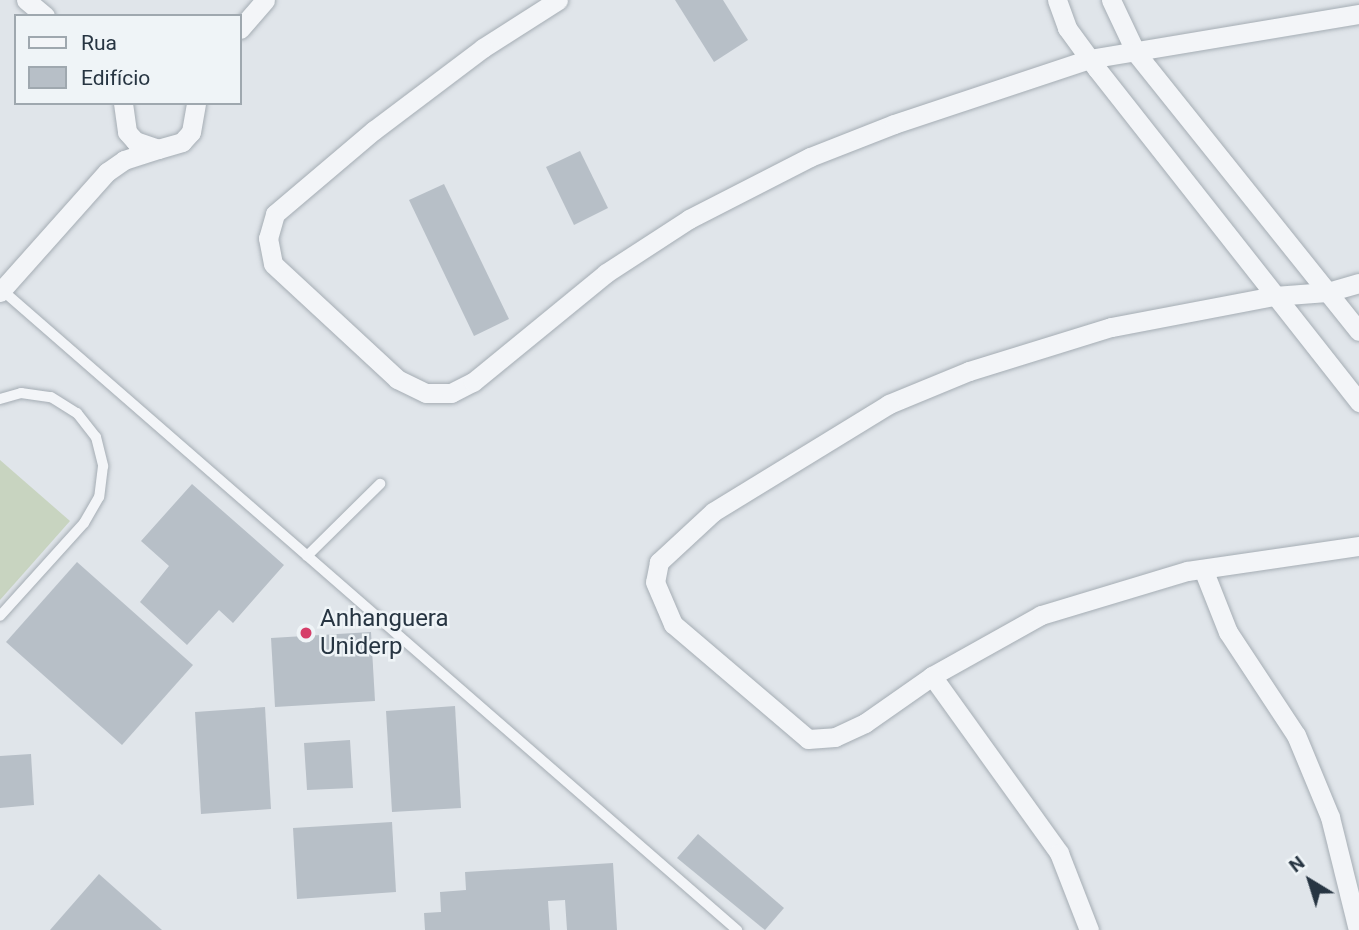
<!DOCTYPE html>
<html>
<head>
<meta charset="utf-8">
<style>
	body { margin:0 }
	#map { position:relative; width:1359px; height:930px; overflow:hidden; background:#e0e5ea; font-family:Roboto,sans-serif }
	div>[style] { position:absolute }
	.green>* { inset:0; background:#c8d4c0 }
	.building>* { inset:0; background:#b7bfc7 }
	.roads { filter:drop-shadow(0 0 2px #a5adb4) drop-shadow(0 0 2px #a5adb4) }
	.lane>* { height:10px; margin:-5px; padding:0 5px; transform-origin:5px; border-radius:5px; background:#f3f5f8 }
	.street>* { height:19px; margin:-9.5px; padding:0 9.5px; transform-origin:9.5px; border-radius:9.5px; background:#f3f5f8 }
	.dots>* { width:19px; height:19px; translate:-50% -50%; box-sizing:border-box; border:4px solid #eff4f7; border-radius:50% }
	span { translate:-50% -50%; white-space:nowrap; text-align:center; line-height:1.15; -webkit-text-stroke:5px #eff4f7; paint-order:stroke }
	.poi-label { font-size:24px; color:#273542 }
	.left { translate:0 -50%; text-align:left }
	.legend { position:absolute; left:14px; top:14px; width:228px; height:91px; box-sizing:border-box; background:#eff4f7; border:2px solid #9fa8af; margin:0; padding:9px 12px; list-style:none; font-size:21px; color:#273542 }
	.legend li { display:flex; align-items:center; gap:14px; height:35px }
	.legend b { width:35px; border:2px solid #9fa8af }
	.north { position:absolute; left:1275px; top:846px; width:70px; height:70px; -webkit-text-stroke:5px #eff4f7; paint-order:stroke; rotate:322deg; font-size:19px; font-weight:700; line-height:28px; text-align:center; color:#273542 }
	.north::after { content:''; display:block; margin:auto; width:24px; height:32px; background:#273542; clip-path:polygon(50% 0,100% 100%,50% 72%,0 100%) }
</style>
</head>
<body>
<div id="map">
	<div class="green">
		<div style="clip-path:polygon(0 460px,70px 521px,0 600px)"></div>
	</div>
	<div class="building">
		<div style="clip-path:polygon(675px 0,723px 0,748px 40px,714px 62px)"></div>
		<div style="clip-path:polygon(580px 151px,608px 208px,574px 225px,546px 167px)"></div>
		<div style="clip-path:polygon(444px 184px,509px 319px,474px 336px,409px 200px)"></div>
		<div style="clip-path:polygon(192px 484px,284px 565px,233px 623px,219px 610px,187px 645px,140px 602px,169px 566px,141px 541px)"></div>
		<div style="clip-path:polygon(77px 562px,193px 665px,122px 745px,6px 642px)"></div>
		<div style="clip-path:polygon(371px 632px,375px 701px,275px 707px,271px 638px)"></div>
		<div style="clip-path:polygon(455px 706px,461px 808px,392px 812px,386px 711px)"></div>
		<div style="clip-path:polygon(265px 707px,271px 809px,201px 814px,195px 712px)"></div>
		<div style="clip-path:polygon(350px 740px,353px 788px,307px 790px,304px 743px)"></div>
		<div style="clip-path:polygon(31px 754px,34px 805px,0 808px,0 756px)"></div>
		<div style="clip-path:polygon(392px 822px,396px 892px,297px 899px,293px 828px)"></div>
		<div style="clip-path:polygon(698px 834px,784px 908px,765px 930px,677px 858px)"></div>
		<div style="clip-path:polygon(613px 863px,617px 930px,567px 930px,565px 900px,548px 901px,550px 930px,425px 930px,424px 913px,441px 912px,440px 892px,466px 890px,465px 872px)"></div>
		<div style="clip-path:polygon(99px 874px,162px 930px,50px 930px)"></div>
	</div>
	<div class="roads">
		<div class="lane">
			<div style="left:2px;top:290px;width:975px;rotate:41.05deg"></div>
			<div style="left:0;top:399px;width:22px;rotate:-16deg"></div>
			<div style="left:21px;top:393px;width:30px;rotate:8deg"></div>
			<div style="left:51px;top:397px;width:31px;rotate:32deg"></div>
			<div style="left:77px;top:413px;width:31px;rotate:52deg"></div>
			<div style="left:96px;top:437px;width:30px;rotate:76deg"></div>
			<div style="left:103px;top:466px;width:31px;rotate:97deg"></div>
			<div style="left:99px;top:497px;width:30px;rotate:120deg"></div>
			<div style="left:84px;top:523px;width:125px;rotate:132.1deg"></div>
			<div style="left:307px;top:556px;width:103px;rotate:-44.6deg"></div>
		</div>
		<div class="street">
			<div style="left:26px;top:0;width:25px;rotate:40deg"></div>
			<div style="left:558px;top:0;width:89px;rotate:147.4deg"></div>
			<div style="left:483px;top:48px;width:136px;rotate:143deg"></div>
			<div style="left:374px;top:130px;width:130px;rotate:139.7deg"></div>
			<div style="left:275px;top:214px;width:25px;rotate:106deg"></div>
			<div style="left:268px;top:238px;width:26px;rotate:79deg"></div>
			<div style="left:273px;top:264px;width:169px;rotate:42.8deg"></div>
			<div style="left:397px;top:379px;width:32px;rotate:26deg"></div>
			<div style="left:426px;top:393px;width:25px"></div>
			<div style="left:451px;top:393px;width:25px;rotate:-27deg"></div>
			<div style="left:473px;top:382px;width:172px;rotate:-39.3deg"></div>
			<div style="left:606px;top:273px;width:99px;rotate:-33deg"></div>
			<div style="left:689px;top:219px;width:136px;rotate:-27.1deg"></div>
			<div style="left:810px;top:157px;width:90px;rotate:-21.4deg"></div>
			<div style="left:894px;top:124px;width:206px;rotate:-18.4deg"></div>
			<div style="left:1089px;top:59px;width:274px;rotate:-9.5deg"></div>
			<div style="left:1057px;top:0;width:30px;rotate:70deg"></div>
			<div style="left:1067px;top:28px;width:51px;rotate:53.8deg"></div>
			<div style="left:1097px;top:69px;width:424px;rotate:51.8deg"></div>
			<div style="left:1111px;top:0;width:59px;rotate:64.7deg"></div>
			<div style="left:1136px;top:53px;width:356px;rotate:51.3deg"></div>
			<div style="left:240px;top:29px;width:38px;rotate:-49deg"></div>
			<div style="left:123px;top:103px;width:29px;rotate:82deg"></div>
			<div style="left:127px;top:132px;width:12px;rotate:48deg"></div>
			<div style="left:135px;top:141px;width:24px;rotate:19deg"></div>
			<div style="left:158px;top:149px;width:25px;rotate:-16deg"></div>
			<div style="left:182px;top:142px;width:13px;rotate:-48deg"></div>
			<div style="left:191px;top:132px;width:29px;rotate:-80deg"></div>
			<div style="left:1359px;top:283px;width:33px;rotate:164deg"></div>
			<div style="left:1327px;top:292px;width:53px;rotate:175.7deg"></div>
			<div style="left:1274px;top:296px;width:166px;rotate:169.2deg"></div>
			<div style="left:1111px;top:327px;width:149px;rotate:162.8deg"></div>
			<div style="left:969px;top:371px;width:87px;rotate:157.6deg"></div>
			<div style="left:889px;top:404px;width:206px;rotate:148.5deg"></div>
			<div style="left:713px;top:512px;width:74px;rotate:137.2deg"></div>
			<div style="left:659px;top:562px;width:20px;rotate:101deg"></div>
			<div style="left:655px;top:582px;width:46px;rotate:66.8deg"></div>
			<div style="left:673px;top:624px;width:177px;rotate:40.4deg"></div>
			<div style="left:808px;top:739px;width:27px;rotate:-4deg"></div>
			<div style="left:835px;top:737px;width:33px;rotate:-25deg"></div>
			<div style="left:865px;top:723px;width:82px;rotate:-35deg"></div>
			<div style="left:932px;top:676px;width:125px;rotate:-29.2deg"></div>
			<div style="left:1041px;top:615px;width:152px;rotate:-16.8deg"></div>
			<div style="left:1187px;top:571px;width:174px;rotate:-8.3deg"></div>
			<div style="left:0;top:292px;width:161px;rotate:-48.3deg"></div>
			<div style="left:107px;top:172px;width:21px;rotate:-35deg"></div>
			<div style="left:124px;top:160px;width:36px;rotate:-18deg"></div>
			<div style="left:1203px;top:569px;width:68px;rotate:68.4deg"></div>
			<div style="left:1228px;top:632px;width:123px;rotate:56.6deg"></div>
			<div style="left:1296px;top:735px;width:89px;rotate:67.5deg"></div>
			<div style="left:1330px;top:817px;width:116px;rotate:76.1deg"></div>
			<div style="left:932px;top:676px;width:218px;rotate:54.3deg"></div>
			<div style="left:1059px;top:853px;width:83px;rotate:68.7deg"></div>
		</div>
	</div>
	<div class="dots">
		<div style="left:306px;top:633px;background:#d63e69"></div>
	</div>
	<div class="poi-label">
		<span class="left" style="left:320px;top:633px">Anhanguera<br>Uniderp</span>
	</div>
	<ul class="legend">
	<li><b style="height:9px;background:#f3f5f8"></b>Rua</li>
	<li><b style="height:19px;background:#b7bfc7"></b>Edifício</li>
	</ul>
	<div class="north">N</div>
</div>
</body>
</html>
